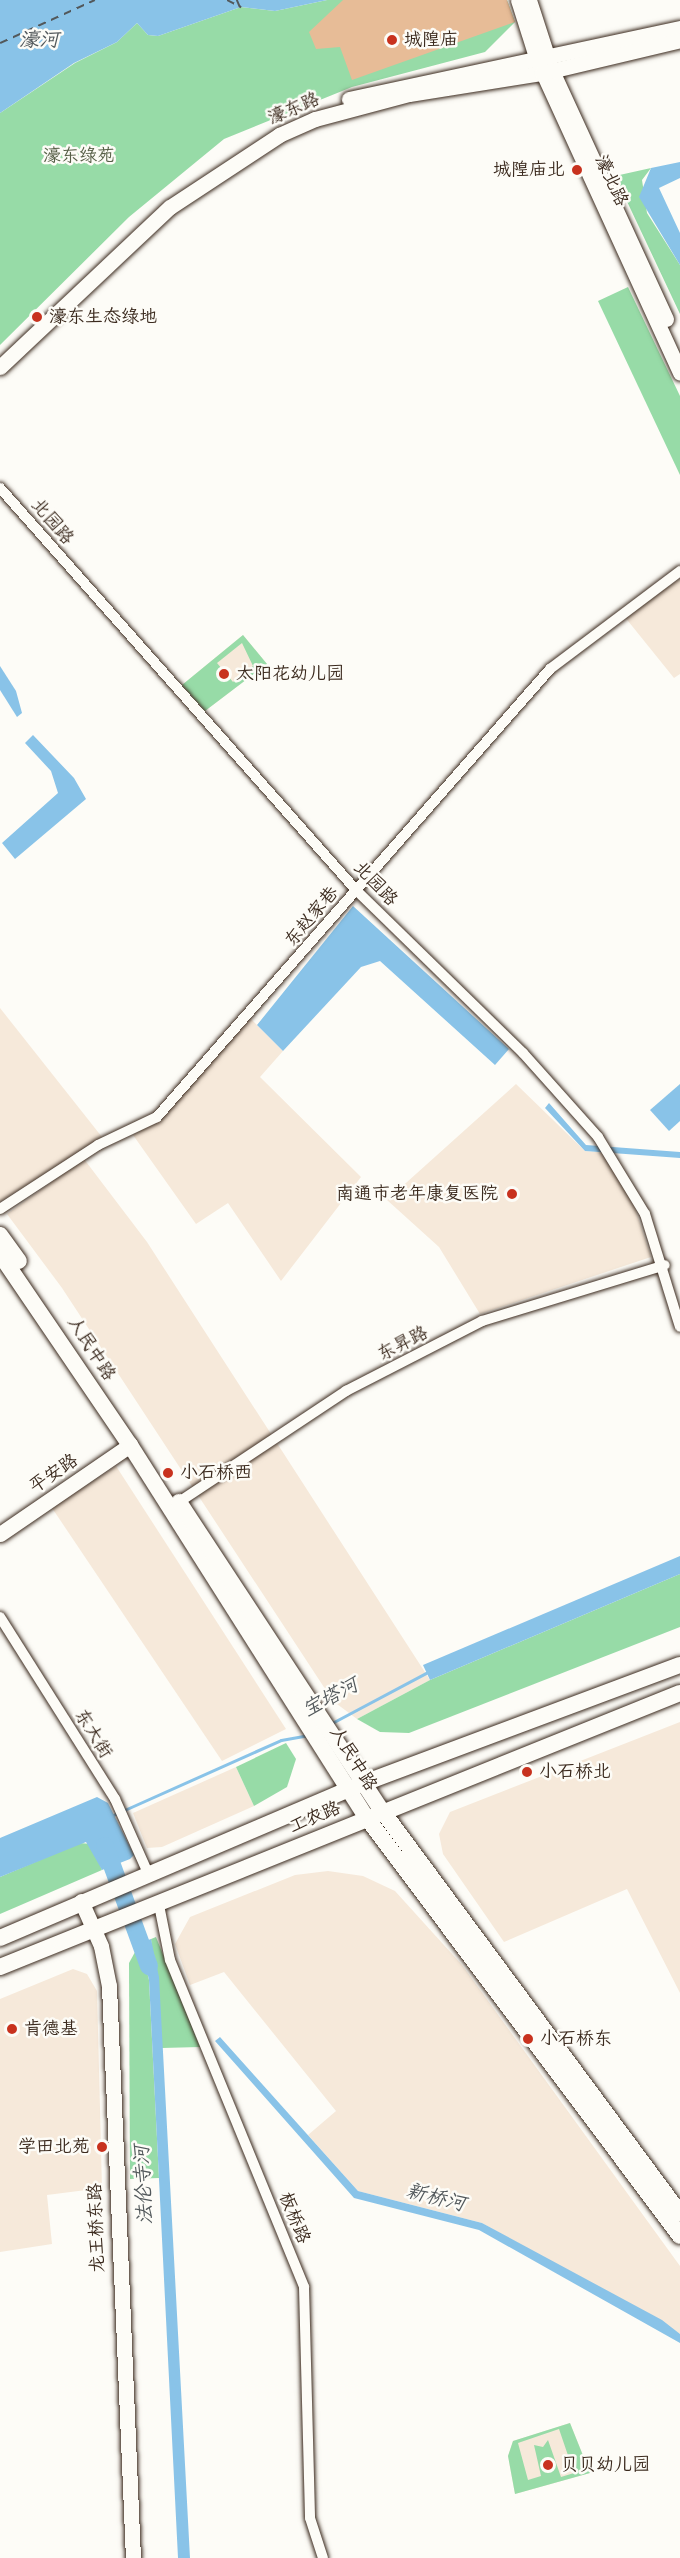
<!DOCTYPE html>
<html>
<head>
<meta charset="utf-8">
<style>
	body { margin:0 }
	#map { position:relative; width:680px; height:2558px; overflow:hidden; background:#fdfcf7; font-family:Pangolin,"LXGW WenKai TC",sans-serif }
	div>[style] { position:absolute }
	.built>* { inset:0; background:#f6e9da }
	.green>* { inset:0; background:#97dba7 }
	.water>* { inset:0; background:#89c3e8 }
	.stream>* { height:3px; margin:-1.5px; padding:0 1.5px; transform-origin:1.5px; border-radius:1.5px; background:#89c3e8 }
	.river>* { height:18px; margin:-9px; padding:0 9px; transform-origin:9px; border-radius:9px; background:#89c3e8 }
	.ferry>* { height:1.5px; margin-top:-0.75px; transform-origin:0; background:repeating-linear-gradient(90deg,#52585b 0 8px,transparent 0 14px) }
	.building>* { inset:0; background:#e7bc97 }
	.roads { filter:drop-shadow(0 0 2px #3b2a1e) drop-shadow(0 0 2px #3b2a1e) }
	.street>* { height:10px; margin:-5px; padding:0 5px; transform-origin:5px; border-radius:5px; background:#fdfcf7 }
	.secondary>* { height:15px; margin:-7.5px; padding:0 7.5px; transform-origin:7.5px; border-radius:7.5px; background:#fdfcf7 }
	.primary>* { height:16px; margin:-8px; padding:0 8px; transform-origin:8px; border-radius:8px; background:#fdfcf7 }
	.dots>* { width:16px; height:16px; translate:-50% -50%; box-sizing:border-box; border:3px solid #fdfcf7; border-radius:50% }
	span { translate:-50% -50%; white-space:nowrap; text-align:center; line-height:1.15; -webkit-text-stroke:5px #fdfcf7; paint-order:stroke }
	.poi-label { font-size:18px; color:#3b2a1e }
	.left { translate:0 -50%; text-align:left }
	.right { translate:-100% -50%; text-align:right }
	.street-label { font-size:18px; color:#3b2a1e }
	.park-label { font-size:18px; color:#575f47 }
	.water-label { font-size:20px; color:#52585b; font-style:italic }
</style>
</head>
<body>
<div id="map">
	<div class="built">
		<div style="clip-path:polygon(680px 579px,680px 674px,674px 678px,624px 616px)"></div>
		<div style="clip-path:polygon(243px 635px,267px 664px,205px 711px,182px 685px)"></div>
		<div style="clip-path:polygon(0 1008px,102px 1137px,0 1202px)"></div>
		<div style="clip-path:polygon(250px 1018px,283px 1051px,260px 1077px,361px 1177px,281px 1281px,228px 1203px,196px 1224px,133px 1135px,159px 1121px)"></div>
		<div style="clip-path:polygon(516px 1084px,585px 1151px,606px 1153px,628px 1187px,651px 1257px,480px 1314px,439px 1247px,387px 1200px)"></div>
		<div style="clip-path:polygon(84px 1159px,147px 1242px,430px 1680px,357px 1719px,333px 1701px,62px 1288px,7px 1214px)"></div>
		<div style="clip-path:polygon(116px 1466px,286px 1729px,222px 1761px,52px 1508px)"></div>
		<div style="clip-path:polygon(680px 1722px,680px 1993px,627px 1889px,504px 1942px,443px 1854px,439px 1834px,450px 1812px)"></div>
		<div style="clip-path:polygon(236px 1767px,254px 1806px,162px 1847px,147px 1848px,133px 1813px)"></div>
		<div style="clip-path:polygon(328px 1871px,363px 1876px,395px 1891px,462px 1965px,680px 2266px,680px 2334px,482px 2223px,358px 2191px,308px 2135px,336px 2111px,224px 1972px,190px 1985px,175px 1944px,190px 1917px,295px 1875px)"></div>
		<div style="clip-path:polygon(73px 1969px,87px 1974px,97px 1991px,102px 2188px,47px 2195px,52px 2244px,0 2252px,0 1999px)"></div>
		<div style="clip-path:polygon(570px 2423px,590px 2473px,515px 2494px,508px 2456px,513px 2441px)"></div>
	</div>
	<div class="green">
		<div style="clip-path:polygon(327px 0,507px 0,515px 22px,485px 52px,352px 87px,224px 139px,129px 217px,0 345px,0 113px,75px 63px,117px 42px,137px 23px,148px 35px,158px 36px,241px 7px,275px 11px)"></div>
		<div style="clip-path:polygon(651px 168px,642px 180px,647px 213px,680px 265px,680px 314px,615px 176px)"></div>
		<div style="clip-path:polygon(628px 287px,680px 396px,680px 475px,598px 301px)"></div>
		<div style="clip-path:polygon(evenodd,243px 635px,267px 664px,205px 711px,182px 685px,243px 635px,242px 643px,253px 666px,233px 682px,217px 663px,242px 643px)"></div>
		<div style="clip-path:polygon(680px 1574px,680px 1627px,409px 1733px,380px 1732px,357px 1719px,430px 1680px)"></div>
		<div style="clip-path:polygon(286px 1743px,296px 1759px,287px 1787px,254px 1806px,236px 1767px)"></div>
		<div style="clip-path:polygon(80px 1843px,91px 1844px,102px 1870px,0 1914px,0 1877px)"></div>
		<div style="clip-path:polygon(156px 1937px,200px 2047px,162px 2048px,151px 1939px)"></div>
		<div style="clip-path:polygon(140px 1943px,149px 1980px,159px 2178px,130px 2179px,129px 1963px)"></div>
		<div style="clip-path:polygon(evenodd,570px 2423px,590px 2473px,515px 2494px,508px 2456px,513px 2441px,570px 2423px,559px 2429px,574px 2473px,561px 2477px,548px 2440px,543px 2447px,534px 2445px,541px 2476px,528px 2480px,518px 2443px,559px 2429px)"></div>
	</div>
	<div class="water">
		<div style="clip-path:polygon(0 0,327px 0,275px 11px,241px 7px,158px 36px,148px 35px,137px 23px,117px 42px,74px 63px,0 113px)"></div>
		<div style="clip-path:polygon(680px 162px,680px 178px,659px 188px,680px 233px,680px 265px,639px 197px,651px 168px)"></div>
		<div style="clip-path:polygon(0 666px,16px 691px,22px 713px,17px 717px,0 690px)"></div>
		<div style="clip-path:polygon(33px 735px,74px 778px,86px 799px,15px 859px,2px 843px,58px 793px,51px 771px,25px 743px)"></div>
		<div style="clip-path:polygon(353px 906px,509px 1049px,495px 1065px,380px 961px,361px 967px,283px 1051px,257px 1025px)"></div>
		<div style="clip-path:polygon(680px 1084px,680px 1121px,669px 1131px,650px 1110px)"></div>
		<div style="clip-path:polygon(549px 1103px,586px 1145px,680px 1152px,680px 1158px,585px 1151px,545px 1108px)"></div>
		<div style="clip-path:polygon(680px 1556px,680px 1574px,430px 1680px,423px 1665px)"></div>
		<div style="clip-path:polygon(97px 1797px,108px 1803px,134px 1855px,130px 1859px,102px 1870px,86px 1842px,0 1877px,0 1838px)"></div>
		<div style="clip-path:polygon(151px 1939px,159px 1977px,190px 2558px,178px 2558px,149px 1980px,140px 1943px)"></div>
		<div style="clip-path:polygon(220px 2037px,358px 2191px,482px 2223px,662px 2320px,680px 2334px,680px 2343px,479px 2230px,354px 2198px,215px 2041px)"></div>
	</div>
	<div class="stream">
		<div style="left:330px;top:1724px;width:111px;rotate:-28deg"></div>
		<div style="left:111px;top:1816px;width:186px;rotate:-24.1deg"></div>
		<div style="left:281px;top:1740px;width:27px;rotate:-10deg"></div>
	</div>
	<div class="river">
		<div style="left:105px;top:1846px;width:128px;rotate:69.9deg"></div>
	</div>
	<div class="ferry">
		<div style="left:227px;top:0;width:16px;rotate:27deg"></div>
		<div style="left:237px;top:0;width:8px;rotate:67deg"></div>
		<div style="left:0;top:43px;width:104px;rotate:-24.4deg"></div>
	</div>
	<div class="building">
		<div style="clip-path:polygon(343px 0,507px 0,515px 22px,352px 80px,340px 47px,316px 49px,309px 32px)"></div>
	</div>
	<div class="roads">
		<div class="street">
			<div style="left:0;top:488px;width:537px;rotate:48.47deg"></div>
			<div style="left:356px;top:890px;width:233px;rotate:44.3deg"></div>
			<div style="left:523px;top:1053px;width:113px;rotate:48.2deg"></div>
			<div style="left:598px;top:1137px;width:90px;rotate:58.6deg"></div>
			<div style="left:645px;top:1214px;width:118px;rotate:72.8deg"></div>
			<div style="left:0;top:1209px;width:117px;rotate:-33.1deg"></div>
			<div style="left:98px;top:1145px;width:65px;rotate:-25.4deg"></div>
			<div style="left:157px;top:1117px;width:596px;rotate:-48.74deg"></div>
			<div style="left:550px;top:669px;width:163px;rotate:-37deg"></div>
			<div style="left:179px;top:1502px;width:201px;rotate:-33.6deg"></div>
			<div style="left:346px;top:1391px;width:153px;rotate:-27.2deg"></div>
			<div style="left:482px;top:1321px;width:191px;rotate:-17deg"></div>
			<div style="left:0;top:1617px;width:215px;rotate:57.7deg"></div>
			<div style="left:115px;top:1799px;width:81px;rotate:66deg"></div>
			<div style="left:159px;top:1905px;width:56px;rotate:78.7deg"></div>
			<div style="left:170px;top:1960px;width:353px;rotate:67.7deg"></div>
			<div style="left:304px;top:2287px;width:231px;rotate:88.5deg"></div>
			<div style="left:310px;top:2518px;width:42px;rotate:72deg"></div>
		</div>
		<div class="secondary">
			<div style="left:518px;top:0;width:63px;rotate:72.4deg"></div>
			<div style="left:537px;top:60px;width:344px;rotate:65.4deg"></div>
			<div style="left:529px;top:0;width:75px;rotate:72.1deg"></div>
			<div style="left:552px;top:71px;width:273px;rotate:65.3deg"></div>
			<div style="left:349px;top:99px;width:339px;rotate:-12.1deg"></div>
			<div style="left:0;top:367px;width:233px;rotate:-43.3deg"></div>
			<div style="left:170px;top:207px;width:131px;rotate:-33.4deg"></div>
			<div style="left:279px;top:135px;width:39px;rotate:-24deg"></div>
			<div style="left:315px;top:119px;width:97px;rotate:-14.9deg"></div>
			<div style="left:409px;top:94px;width:135px;rotate:-9deg"></div>
			<div style="left:542px;top:73px;width:142px;rotate:-13.4deg"></div>
			<div style="left:0;top:1534px;width:158px;rotate:-34.4deg"></div>
			<div style="left:81px;top:1901px;width:49px;rotate:66deg"></div>
			<div style="left:101px;top:1946px;width:41px;rotate:78.7deg"></div>
			<div style="left:109px;top:1986px;width:573px;rotate:87.6deg"></div>
		</div>
		<div class="primary">
			<div style="left:0;top:1235px;width:32px;rotate:54deg"></div>
			<div style="left:0;top:1254px;width:231px;rotate:55.8deg"></div>
			<div style="left:130px;top:1445px;width:442px;rotate:57.6deg"></div>
			<div style="left:367px;top:1818px;width:522px;rotate:53.17deg"></div>
			<div style="left:179px;top:1502px;width:371px;rotate:56.7deg"></div>
			<div style="left:383px;top:1812px;width:500px;rotate:53.5deg"></div>
			<div style="left:0;top:1938px;width:396px;rotate:-23.1deg"></div>
			<div style="left:364px;top:1783px;width:337px;rotate:-20.5deg"></div>
			<div style="left:0;top:1967px;width:733px;rotate:-21.95deg"></div>
		</div>
	</div>
	<div class="dots">
		<div style="left:392px;top:40px;background:#c8321e"></div>
		<div style="left:577px;top:170px;background:#c8321e"></div>
		<div style="left:37px;top:317px;background:#c8321e"></div>
		<div style="left:224px;top:674px;background:#c8321e"></div>
		<div style="left:512px;top:1194px;background:#c8321e"></div>
		<div style="left:168px;top:1473px;background:#c8321e"></div>
		<div style="left:527px;top:1772px;background:#c8321e"></div>
		<div style="left:12px;top:2029px;background:#c8321e"></div>
		<div style="left:528px;top:2039px;background:#c8321e"></div>
		<div style="left:102px;top:2147px;background:#c8321e"></div>
		<div style="left:548px;top:2465px;background:#c8321e"></div>
	</div>
	<div class="poi-label">
		<span class="left" style="left:404px;top:40px">城隍庙</span>
		<span class="right" style="left:565px;top:170px">城隍庙北</span>
		<span class="left" style="left:49px;top:317px">濠东生态绿地</span>
		<span class="left" style="left:236px;top:674px">太阳花幼儿园</span>
		<span class="right" style="left:498px;top:1194px">南通市老年康复医院</span>
		<span class="left" style="left:180px;top:1473px">小石桥西</span>
		<span class="left" style="left:539px;top:1772px">小石桥北</span>
		<span class="left" style="left:24px;top:2029px">肯德基</span>
		<span class="left" style="left:540px;top:2039px">小石桥东</span>
		<span class="right" style="left:90px;top:2147px">学田北苑</span>
		<span class="left" style="left:560px;top:2465px">贝贝幼儿园</span>
	</div>
	<div class="street-label">
		<span style="left:294px;top:109px;rotate:-23deg">濠东路</span>
		<span style="left:611px;top:181px;rotate:65deg">濠北路</span>
		<span style="left:52px;top:522px;rotate:49deg">北园路</span>
		<span style="left:375px;top:884px;rotate:46deg">北园路</span>
		<span style="left:312px;top:917px;rotate:-50deg">东赵家巷</span>
		<span style="left:403px;top:1344px;rotate:-27deg">东昇路</span>
		<span style="left:91px;top:1349px;rotate:57deg">人民中路</span>
		<span style="left:54px;top:1474px;rotate:-34deg">平安路</span>
		<span style="left:93px;top:1734px;rotate:58deg">东大街</span>
		<span style="left:353px;top:1759px;rotate:58deg">人民中路</span>
		<span style="left:315px;top:1818px;rotate:-23deg">工农路</span>
		<span style="left:294px;top:2218px;rotate:68deg">板桥路</span>
		<span style="left:97px;top:2228px;rotate:-92deg">龙王桥东路</span>
	</div>
	<div class="park-label">
		<span style="left:79px;top:156px">濠东绿苑</span>
	</div>
	<div class="water-label">
		<span style="left:39px;top:39px">濠河</span>
		<span style="left:330px;top:1697px;rotate:-28deg">宝塔河</span>
		<span style="left:143px;top:2185px;rotate:-93deg">法伦寺河</span>
		<span style="left:436px;top:2197px;rotate:14deg">新桥河</span>
	</div>
</div>
</body>
</html>
